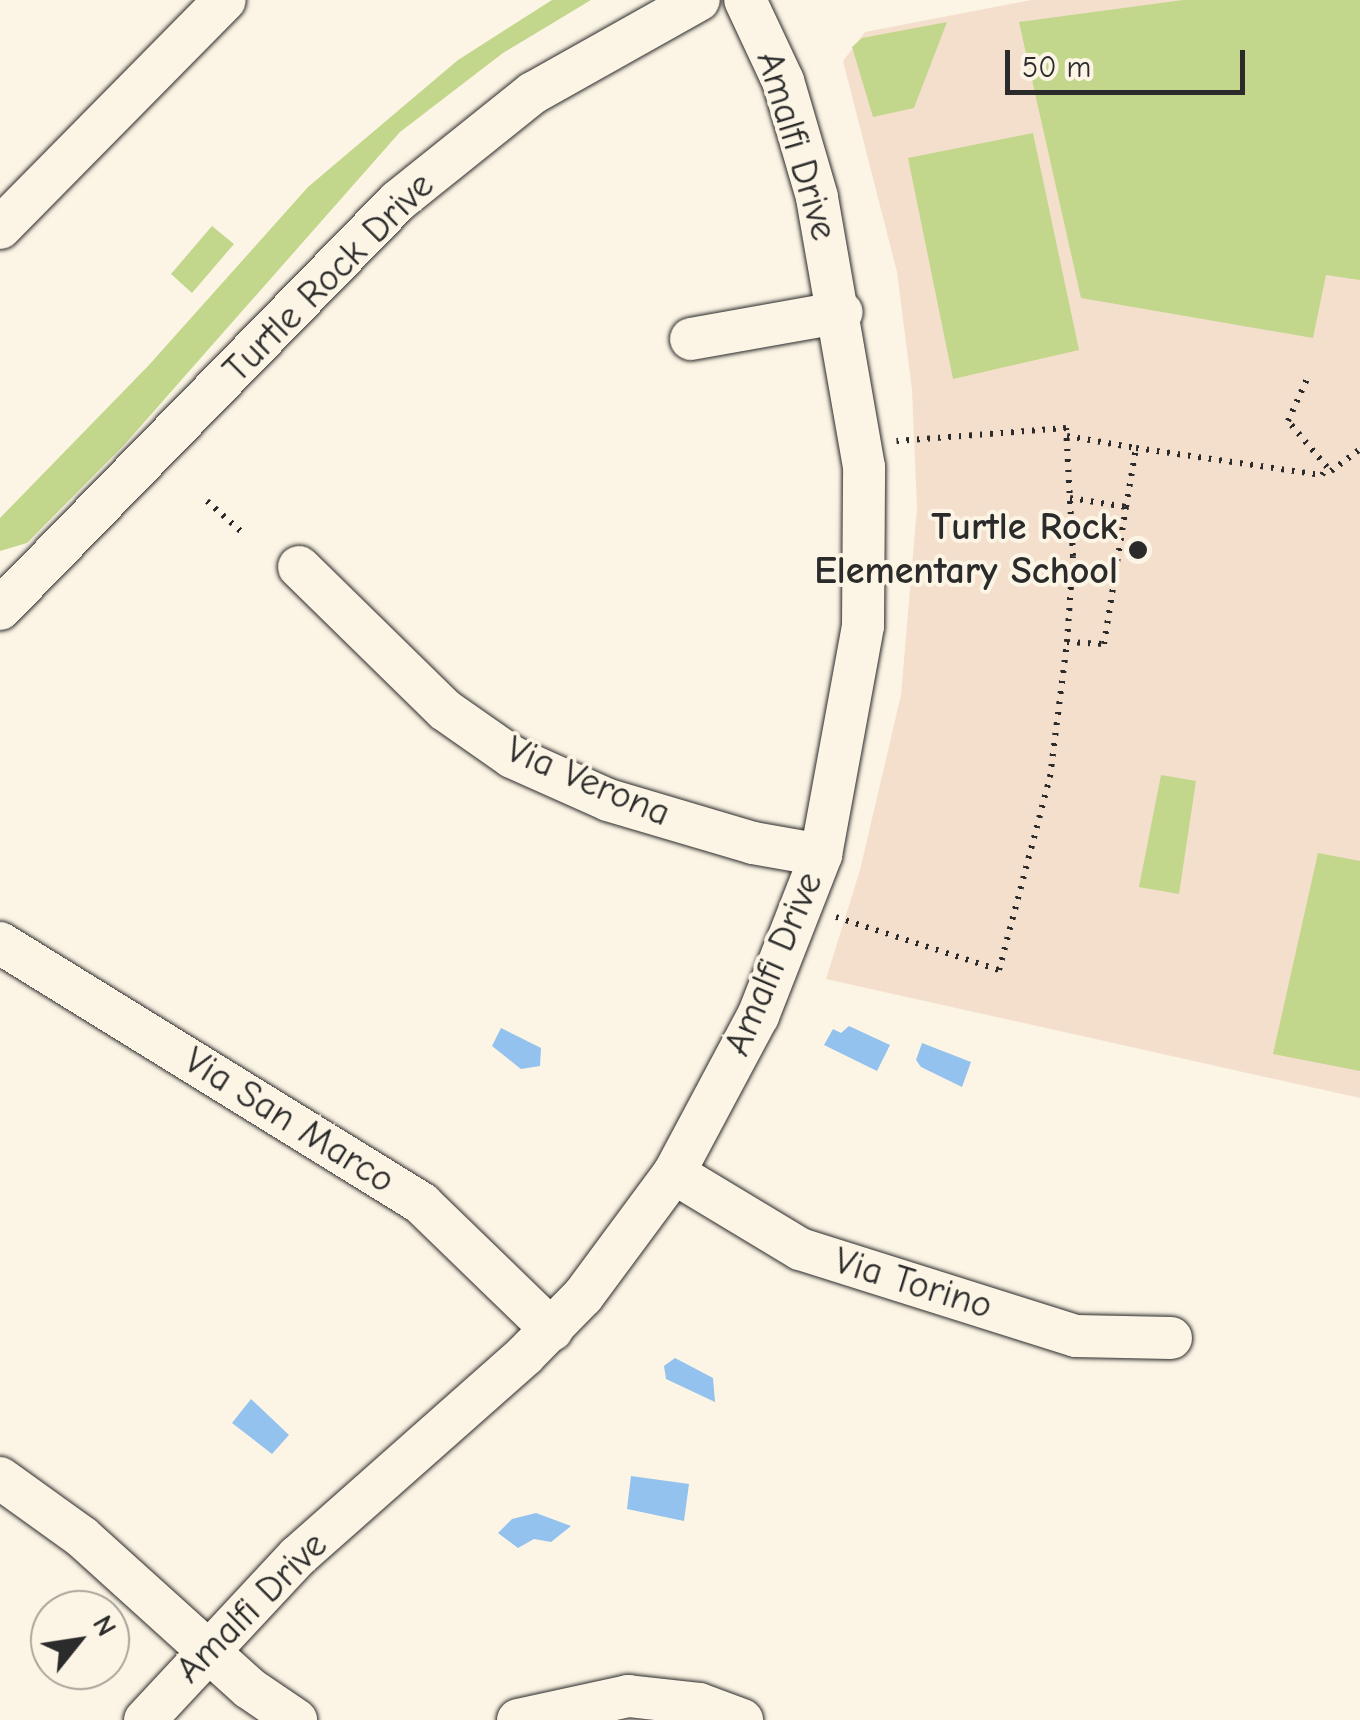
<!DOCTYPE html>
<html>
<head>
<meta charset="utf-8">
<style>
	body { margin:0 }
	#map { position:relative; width:1360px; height:1720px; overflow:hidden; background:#fcf5e5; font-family:"Comic Neue",sans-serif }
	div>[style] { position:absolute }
	.built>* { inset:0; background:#f3dfcc }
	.green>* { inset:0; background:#c2d78c }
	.water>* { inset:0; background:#92c2ed }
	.path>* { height:6px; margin-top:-3px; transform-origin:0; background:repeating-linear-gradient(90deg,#2b2b2b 0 2.5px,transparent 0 10.5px) }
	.roads { filter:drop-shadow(0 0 2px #2b2b2b) drop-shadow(0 0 2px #2b2b2b) }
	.minor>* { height:42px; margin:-21px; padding:0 21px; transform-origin:21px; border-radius:21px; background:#fcf5e5 }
	.dots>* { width:28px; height:28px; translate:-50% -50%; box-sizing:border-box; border:5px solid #fcf5e5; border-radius:50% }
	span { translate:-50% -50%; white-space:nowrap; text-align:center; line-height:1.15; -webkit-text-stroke:8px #fcf5e5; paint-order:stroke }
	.street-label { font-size:38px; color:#2b2b2b }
	.poi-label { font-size:38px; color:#2b2b2b; font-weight:700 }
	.right { translate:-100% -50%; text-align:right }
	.north { position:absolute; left:30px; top:1590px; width:100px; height:100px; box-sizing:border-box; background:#fcf5e5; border:2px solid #a8a49b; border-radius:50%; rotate:60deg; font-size:28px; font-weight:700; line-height:40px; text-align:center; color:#2b2b2b }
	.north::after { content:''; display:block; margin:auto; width:35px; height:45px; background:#2b2b2b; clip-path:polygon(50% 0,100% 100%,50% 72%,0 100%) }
	.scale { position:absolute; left:1005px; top:50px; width:240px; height:45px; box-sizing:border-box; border:5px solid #2b2b2b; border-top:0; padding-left:12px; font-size:30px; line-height:35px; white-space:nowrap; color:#2b2b2b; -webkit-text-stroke:8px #fcf5e5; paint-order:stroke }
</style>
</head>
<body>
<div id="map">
	<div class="built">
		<div style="clip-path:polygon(1031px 0,1360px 0,1360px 1098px,826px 979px,860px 870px,901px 695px,917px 508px,912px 390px,897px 272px,843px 61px,865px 32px)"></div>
	</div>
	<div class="green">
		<div style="clip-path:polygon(552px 0,591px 0,503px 53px,400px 132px,125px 444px,27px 543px,0 551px,0 518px,149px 365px,308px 187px,458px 60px)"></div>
		<div style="clip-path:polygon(1183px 0,1360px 0,1360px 280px,1326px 275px,1313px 338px,1081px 298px,1019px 22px)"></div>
		<div style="clip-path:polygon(947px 22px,914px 108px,873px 117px,852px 47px,862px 38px)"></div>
		<div style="clip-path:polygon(1033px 133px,1079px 350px,953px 379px,908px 158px)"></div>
		<div style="clip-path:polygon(212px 226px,234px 244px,192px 293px,171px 274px)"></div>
		<div style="clip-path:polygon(1161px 775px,1196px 781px,1179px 894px,1139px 887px)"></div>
		<div style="clip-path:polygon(1318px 853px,1360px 861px,1360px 1071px,1273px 1054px)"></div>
	</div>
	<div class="water">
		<div style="clip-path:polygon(849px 1026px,890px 1045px,877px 1071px,824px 1045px,833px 1029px,841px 1033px)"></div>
		<div style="clip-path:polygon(501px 1028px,541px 1048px,540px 1066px,521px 1069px,492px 1046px)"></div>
		<div style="clip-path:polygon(922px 1043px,971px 1062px,962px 1087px,921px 1067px,916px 1060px)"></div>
		<div style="clip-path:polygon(675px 1358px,713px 1378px,715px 1402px,666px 1379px,664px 1366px)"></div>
		<div style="clip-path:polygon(251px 1399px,289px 1435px,272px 1454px,232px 1423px)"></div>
		<div style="clip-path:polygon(631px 1476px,689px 1484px,684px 1521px,627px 1509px)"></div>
		<div style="clip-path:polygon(536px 1513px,571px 1526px,551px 1542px,534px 1539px,518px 1548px,498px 1533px,512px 1519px)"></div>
	</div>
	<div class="path">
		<div style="left:1067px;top:436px;width:70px;rotate:9.9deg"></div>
		<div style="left:1331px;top:471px;width:36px;rotate:-37deg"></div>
		<div style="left:1070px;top:498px;width:57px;rotate:9.1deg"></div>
		<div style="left:1126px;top:507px;width:60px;rotate:-80.4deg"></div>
		<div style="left:1136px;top:448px;width:188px;rotate:8.3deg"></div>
		<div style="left:1322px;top:475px;width:9px;rotate:-58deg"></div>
		<div style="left:1327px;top:467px;width:60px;rotate:-130.3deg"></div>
		<div style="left:1288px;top:421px;width:46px;rotate:-65.7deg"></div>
		<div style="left:207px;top:501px;width:51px;rotate:41.8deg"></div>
		<div style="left:1072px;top:568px;width:43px;rotate:7.9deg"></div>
		<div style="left:1067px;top:642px;width:37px;rotate:3deg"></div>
		<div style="left:1104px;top:644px;width:139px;rotate:-80.9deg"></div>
		<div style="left:836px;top:917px;width:171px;rotate:18deg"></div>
		<div style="left:999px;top:970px;width:200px;rotate:-75.2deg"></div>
		<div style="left:1050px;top:777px;width:136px;rotate:-82.8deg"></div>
		<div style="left:1067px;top:642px;width:86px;rotate:-86deg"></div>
		<div style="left:1073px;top:556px;width:128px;rotate:-93.1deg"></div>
		<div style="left:1066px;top:428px;width:170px;rotate:175.6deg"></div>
	</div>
	<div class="roads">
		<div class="minor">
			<div style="left:0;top:228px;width:320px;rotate:-45.4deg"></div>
			<div style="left:691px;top:339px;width:153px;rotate:-10.1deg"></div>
			<div style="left:299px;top:567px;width:204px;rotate:44.4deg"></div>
			<div style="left:445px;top:710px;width:82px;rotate:35deg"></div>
			<div style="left:512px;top:757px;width:105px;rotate:24.1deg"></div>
			<div style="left:608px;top:800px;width:151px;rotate:16.5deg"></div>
			<div style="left:753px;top:843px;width:69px;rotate:10deg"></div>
			<div style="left:0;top:609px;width:570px;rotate:-45.71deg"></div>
			<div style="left:398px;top:201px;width:173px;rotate:-38.7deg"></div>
			<div style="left:533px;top:93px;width:190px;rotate:-29.3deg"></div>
			<div style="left:0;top:943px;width:496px;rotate:31.7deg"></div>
			<div style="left:422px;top:1204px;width:181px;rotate:44.1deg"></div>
			<div style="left:674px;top:1173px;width:147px;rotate:31.1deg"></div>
			<div style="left:800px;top:1249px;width:289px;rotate:17.5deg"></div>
			<div style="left:1076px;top:1336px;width:95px;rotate:1.2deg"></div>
			<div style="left:0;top:1478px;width:101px;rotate:35.7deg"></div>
			<div style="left:82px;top:1537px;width:225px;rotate:42.1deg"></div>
			<div style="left:249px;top:1688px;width:57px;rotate:34.2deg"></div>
			<div style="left:145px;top:1720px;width:224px;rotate:-47deg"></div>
			<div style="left:298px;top:1556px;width:302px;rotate:-41.5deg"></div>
			<div style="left:524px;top:1356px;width:84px;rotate:-45.5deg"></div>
			<div style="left:583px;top:1296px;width:153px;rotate:-53.5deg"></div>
			<div style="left:674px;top:1173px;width:178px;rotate:-61.9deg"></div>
			<div style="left:758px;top:1016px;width:173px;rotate:-68.6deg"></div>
			<div style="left:821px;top:855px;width:233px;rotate:-79.6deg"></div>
			<div style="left:863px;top:626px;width:159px;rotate:-89.6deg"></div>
			<div style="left:864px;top:467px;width:274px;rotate:-99.9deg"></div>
			<div style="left:817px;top:197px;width:121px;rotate:-106.3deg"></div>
			<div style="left:783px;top:81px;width:89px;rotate:-115.1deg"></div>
			<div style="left:518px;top:1720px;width:113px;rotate:-12.3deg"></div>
			<div style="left:628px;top:1696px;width:71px;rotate:6.4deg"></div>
			<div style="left:699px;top:1704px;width:46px;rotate:20.4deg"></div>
		</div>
	</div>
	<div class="dots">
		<div style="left:1138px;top:550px;background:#2b2b2b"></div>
	</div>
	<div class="street-label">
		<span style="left:796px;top:146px;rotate:73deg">Amalfi Drive</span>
		<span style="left:329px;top:278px;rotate:-45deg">Turtle Rock Drive</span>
		<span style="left:588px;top:782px;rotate:23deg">Via Verona</span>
		<span style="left:774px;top:964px;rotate:-67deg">Amalfi Drive</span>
		<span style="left:289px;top:1121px;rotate:32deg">Via San Marco</span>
		<span style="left:913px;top:1284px;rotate:17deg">Via Torino</span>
		<span style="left:252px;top:1608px;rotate:-45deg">Amalfi Drive</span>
	</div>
	<div class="poi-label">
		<span class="right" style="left:1118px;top:550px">Turtle Rock<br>Elementary School</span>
	</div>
	<div class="north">N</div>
	<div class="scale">50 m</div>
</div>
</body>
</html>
